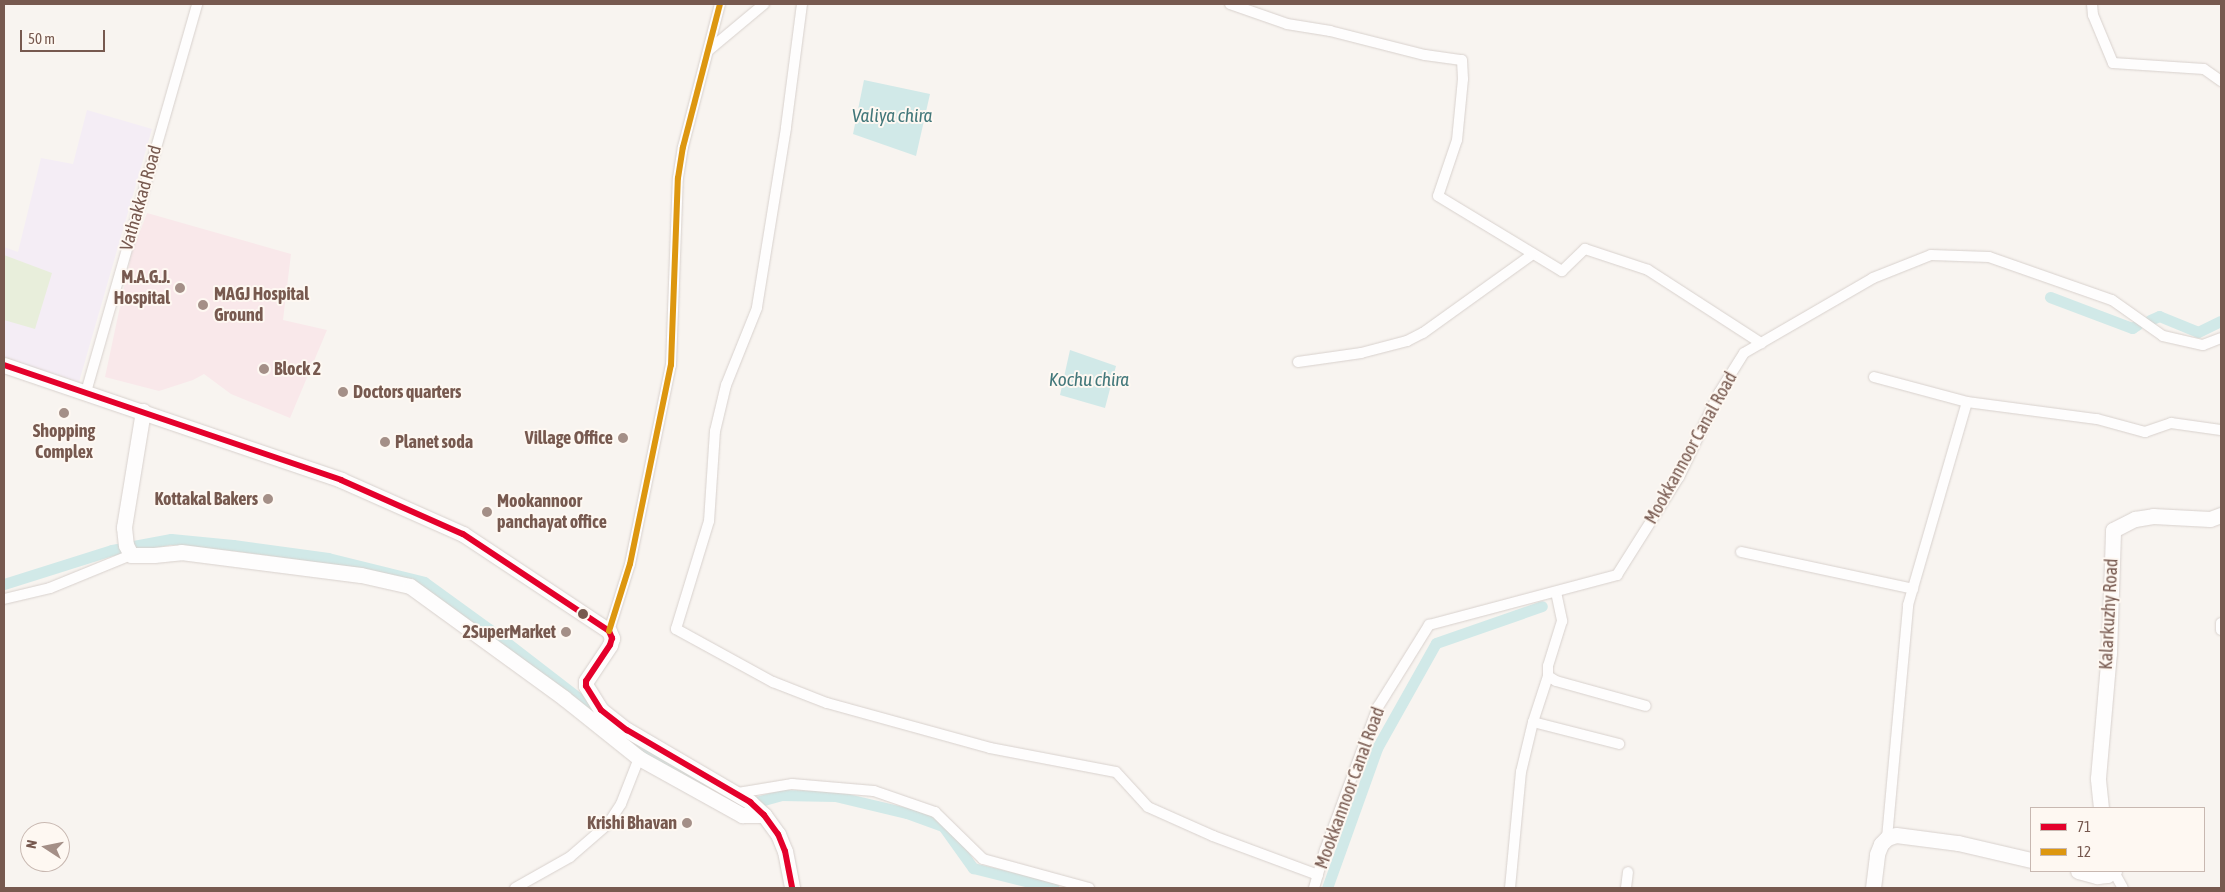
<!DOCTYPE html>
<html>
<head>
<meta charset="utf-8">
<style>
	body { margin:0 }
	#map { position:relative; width:2225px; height:892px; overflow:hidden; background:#f8f4f0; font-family:"Asap Condensed",sans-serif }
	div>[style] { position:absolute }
	.education>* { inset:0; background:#f4edf5 }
	.medical>* { inset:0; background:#f9e8ea }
	.green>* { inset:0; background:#e8eedb }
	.water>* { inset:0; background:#d1e9e8 }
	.canal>* { height:11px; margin:-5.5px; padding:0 5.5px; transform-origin:5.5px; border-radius:5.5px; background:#d1e9e8 }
	.roads { filter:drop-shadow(0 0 1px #d8d1cd) drop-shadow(0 0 1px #d8d1cd) }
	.street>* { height:10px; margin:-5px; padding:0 5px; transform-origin:5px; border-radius:5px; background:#fefdfd }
	.secondary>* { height:15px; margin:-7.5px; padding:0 7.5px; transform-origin:7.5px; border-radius:7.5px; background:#fefdfd }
	.bus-1>* { height:6px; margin:-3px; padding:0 3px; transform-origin:3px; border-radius:3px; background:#e4002b }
	.bus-2>* { height:6px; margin:-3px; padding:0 3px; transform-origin:3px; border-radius:3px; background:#dd9710 }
	.dots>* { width:14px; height:14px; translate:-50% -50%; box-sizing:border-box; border:2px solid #fef8f2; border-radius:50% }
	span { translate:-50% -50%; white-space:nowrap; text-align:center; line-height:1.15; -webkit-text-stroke:4px #fef8f2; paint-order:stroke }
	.street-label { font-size:18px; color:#77594f }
	.poi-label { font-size:18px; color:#77594f; font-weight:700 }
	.right { translate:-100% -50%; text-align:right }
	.left { translate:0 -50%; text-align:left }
	.water-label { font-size:19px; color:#42777a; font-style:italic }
	.frame { position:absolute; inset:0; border:5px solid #77594f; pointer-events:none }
	.legend { position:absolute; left:2030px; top:807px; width:175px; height:65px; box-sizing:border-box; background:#fef8f2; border:1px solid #c8b8b1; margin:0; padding:6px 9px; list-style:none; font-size:15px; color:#77594f }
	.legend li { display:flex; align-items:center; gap:10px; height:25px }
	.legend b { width:25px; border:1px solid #c8b8b1 }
	.north { position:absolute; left:20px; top:822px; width:50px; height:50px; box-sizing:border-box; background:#fef8f2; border:1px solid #c8b8b1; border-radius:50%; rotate:281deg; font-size:14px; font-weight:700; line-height:20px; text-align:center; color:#77594f }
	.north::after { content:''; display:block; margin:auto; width:18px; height:22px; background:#a48f87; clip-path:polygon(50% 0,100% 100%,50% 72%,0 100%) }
	.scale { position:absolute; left:20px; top:30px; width:85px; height:22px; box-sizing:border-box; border:2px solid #77594f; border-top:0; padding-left:6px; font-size:15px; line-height:18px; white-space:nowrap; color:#77594f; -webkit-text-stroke:4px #fef8f2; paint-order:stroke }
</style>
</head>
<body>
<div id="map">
	<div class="education">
		<div style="clip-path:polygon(87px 110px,152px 129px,79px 382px,4px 358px,4px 247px,18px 252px,41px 158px,73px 164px)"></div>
	</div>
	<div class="medical">
		<div style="clip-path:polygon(147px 213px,291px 254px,283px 320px,327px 330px,290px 418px,231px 394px,204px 374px,193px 380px,159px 391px,105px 377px,131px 255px)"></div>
	</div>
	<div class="green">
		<div style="clip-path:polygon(4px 255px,52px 273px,35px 329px,4px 320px)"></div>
	</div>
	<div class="water">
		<div style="clip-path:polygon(864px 80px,930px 94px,916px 156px,853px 134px)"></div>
		<div style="clip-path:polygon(1070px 350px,1116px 366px,1105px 408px,1060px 395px)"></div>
	</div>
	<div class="canal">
		<div style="left:2050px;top:297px;width:88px;rotate:20.7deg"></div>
		<div style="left:2132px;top:328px;width:6px;rotate:-31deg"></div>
		<div style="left:2150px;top:320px;width:10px;rotate:-24deg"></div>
		<div style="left:2159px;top:316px;width:42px;rotate:22.3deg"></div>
		<div style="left:2198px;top:332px;width:25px;rotate:-26deg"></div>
		<div style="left:4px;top:584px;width:113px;rotate:-17.5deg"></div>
		<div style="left:112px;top:550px;width:60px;rotate:-10.6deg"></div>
		<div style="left:171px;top:539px;width:62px;rotate:5.5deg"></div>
		<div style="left:233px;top:545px;width:96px;rotate:7.8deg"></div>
		<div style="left:328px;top:558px;width:99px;rotate:14deg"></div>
		<div style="left:424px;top:582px;width:80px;rotate:35.9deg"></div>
		<div style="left:489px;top:629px;width:143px;rotate:37.6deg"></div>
		<div style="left:626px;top:736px;width:29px;rotate:38deg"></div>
		<div style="left:649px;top:754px;width:59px;rotate:30.5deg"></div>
		<div style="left:752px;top:803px;width:30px;rotate:-15deg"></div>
		<div style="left:781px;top:795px;width:54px;rotate:1.1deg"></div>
		<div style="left:835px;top:796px;width:74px;rotate:13.3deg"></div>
		<div style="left:907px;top:813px;width:38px;rotate:20deg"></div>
		<div style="left:943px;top:826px;width:52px;rotate:54.5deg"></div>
		<div style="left:973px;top:868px;width:83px;rotate:13.9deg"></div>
		<div style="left:1327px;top:888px;width:149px;rotate:-70.3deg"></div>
		<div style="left:1377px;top:748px;width:120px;rotate:-60.7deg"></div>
		<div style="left:1436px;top:643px;width:112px;rotate:-19.2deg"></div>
	</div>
	<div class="roads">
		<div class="street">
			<div style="left:802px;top:4px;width:125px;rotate:97.4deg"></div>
			<div style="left:786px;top:128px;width:182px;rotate:99.2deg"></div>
			<div style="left:757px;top:308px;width:83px;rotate:111.9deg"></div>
			<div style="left:726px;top:385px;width:47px;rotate:103.4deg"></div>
			<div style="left:715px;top:431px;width:90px;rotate:93.8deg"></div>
			<div style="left:709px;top:521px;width:113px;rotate:107deg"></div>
			<div style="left:676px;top:629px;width:111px;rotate:28.7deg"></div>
			<div style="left:773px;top:682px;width:58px;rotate:21.3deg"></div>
			<div style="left:827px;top:703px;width:169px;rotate:15.4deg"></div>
			<div style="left:990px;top:748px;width:128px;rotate:10.8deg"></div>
			<div style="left:1116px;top:772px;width:47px;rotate:47.6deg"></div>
			<div style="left:1148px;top:807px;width:71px;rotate:24deg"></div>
			<div style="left:1213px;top:836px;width:112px;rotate:20.4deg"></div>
			<div style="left:1230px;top:4px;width:60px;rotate:19.3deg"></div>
			<div style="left:1287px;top:24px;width:44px;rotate:9.2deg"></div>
			<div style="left:1330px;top:31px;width:98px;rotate:14.2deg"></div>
			<div style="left:1425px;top:55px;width:37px;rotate:8deg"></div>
			<div style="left:1462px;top:60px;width:19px;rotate:87deg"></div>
			<div style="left:1463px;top:79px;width:61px;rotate:95.6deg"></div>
			<div style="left:1457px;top:140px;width:59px;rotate:108.7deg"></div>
			<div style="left:1438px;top:196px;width:145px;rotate:31.2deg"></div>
			<div style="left:1562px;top:271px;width:32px;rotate:-44deg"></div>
			<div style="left:1585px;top:249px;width:66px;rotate:18.4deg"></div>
			<div style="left:1648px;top:270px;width:135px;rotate:32.9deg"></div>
			<div style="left:2092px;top:4px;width:11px;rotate:85deg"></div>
			<div style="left:2093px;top:15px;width:52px;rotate:67.4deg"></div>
			<div style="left:2113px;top:63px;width:91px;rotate:3.8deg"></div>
			<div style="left:2204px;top:69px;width:21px;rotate:35deg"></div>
			<div style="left:709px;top:50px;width:72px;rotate:-39.9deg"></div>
			<div style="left:1298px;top:362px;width:64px;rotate:-8.1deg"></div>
			<div style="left:1361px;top:353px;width:48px;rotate:-14.6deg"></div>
			<div style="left:1407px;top:341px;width:18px;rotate:-27deg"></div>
			<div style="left:1423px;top:333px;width:135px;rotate:-35.7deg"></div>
			<div style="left:1874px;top:377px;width:96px;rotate:15deg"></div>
			<div style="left:1967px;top:402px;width:131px;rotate:7.5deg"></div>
			<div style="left:2097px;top:419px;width:50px;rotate:15.2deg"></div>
			<div style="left:2145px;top:432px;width:28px;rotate:-19deg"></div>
			<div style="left:2171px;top:423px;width:50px;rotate:8deg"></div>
			<div style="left:86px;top:392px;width:404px;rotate:-74deg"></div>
			<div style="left:1741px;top:552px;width:176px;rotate:12.1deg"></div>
			<div style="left:1556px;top:592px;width:30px;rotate:78deg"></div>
			<div style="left:1562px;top:621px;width:47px;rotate:107.3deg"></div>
			<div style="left:1548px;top:666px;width:10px;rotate:90deg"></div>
			<div style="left:1548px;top:676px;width:9px;rotate:32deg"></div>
			<div style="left:1556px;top:681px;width:93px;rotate:15.5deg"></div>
			<div style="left:4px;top:599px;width:47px;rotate:-13.4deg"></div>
			<div style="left:50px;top:588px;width:87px;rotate:-22.2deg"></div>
			<div style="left:2221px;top:630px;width:7px;rotate:-90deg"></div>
			<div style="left:609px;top:631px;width:70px;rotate:-72.6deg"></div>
			<div style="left:630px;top:564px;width:203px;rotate:-78.4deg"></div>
			<div style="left:671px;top:365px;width:187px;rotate:-87.9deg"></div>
			<div style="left:678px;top:178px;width:31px;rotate:-81deg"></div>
			<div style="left:683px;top:147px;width:148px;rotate:-75.5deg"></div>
			<div style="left:1533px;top:722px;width:89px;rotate:14.3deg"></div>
			<div style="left:738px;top:793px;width:55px;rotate:-9.5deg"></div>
			<div style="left:792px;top:784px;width:82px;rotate:4.9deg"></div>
			<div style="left:874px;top:791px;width:65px;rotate:19deg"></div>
			<div style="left:935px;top:812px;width:67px;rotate:44.4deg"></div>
			<div style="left:983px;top:859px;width:110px;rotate:15.3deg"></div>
			<div style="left:1887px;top:838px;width:234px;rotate:-84.8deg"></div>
			<div style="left:1908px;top:605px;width:211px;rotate:-73.8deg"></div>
			<div style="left:2114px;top:872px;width:18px;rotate:61deg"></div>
			<div style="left:515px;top:888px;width:63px;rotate:-29.4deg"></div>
			<div style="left:570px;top:857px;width:50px;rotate:-41deg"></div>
			<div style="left:608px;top:824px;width:24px;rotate:-57deg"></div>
			<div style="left:621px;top:804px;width:49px;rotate:-68.6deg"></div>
			<div style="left:1314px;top:888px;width:40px;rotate:-74deg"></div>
			<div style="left:1325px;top:850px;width:153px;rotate:-69.7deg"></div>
			<div style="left:1378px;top:707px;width:97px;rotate:-58.1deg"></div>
			<div style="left:1429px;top:625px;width:195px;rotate:-14.9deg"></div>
			<div style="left:1617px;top:575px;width:116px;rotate:-57.7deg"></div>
			<div style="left:1679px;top:477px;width:93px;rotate:-64.5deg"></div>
			<div style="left:1719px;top:393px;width:47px;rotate:-58deg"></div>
			<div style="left:1744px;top:353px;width:20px;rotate:-30deg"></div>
			<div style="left:1761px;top:343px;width:129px;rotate:-30.1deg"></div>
			<div style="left:1873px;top:278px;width:62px;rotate:-21.6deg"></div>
			<div style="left:1931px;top:255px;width:58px;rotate:2deg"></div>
			<div style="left:1989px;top:257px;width:130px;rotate:19.3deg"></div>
			<div style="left:2112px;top:300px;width:62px;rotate:35.2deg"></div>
			<div style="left:2163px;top:336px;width:41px;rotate:12.7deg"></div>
			<div style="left:2203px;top:345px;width:19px;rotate:-21deg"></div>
			<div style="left:1510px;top:888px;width:117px;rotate:-84.6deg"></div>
			<div style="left:1521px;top:772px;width:51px;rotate:-76.5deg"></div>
			<div style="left:1533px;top:722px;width:48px;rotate:-71.9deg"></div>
			<div style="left:1626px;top:888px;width:16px;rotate:-83deg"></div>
		</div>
		<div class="secondary">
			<div style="left:4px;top:365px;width:356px;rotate:18.8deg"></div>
			<div style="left:341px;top:480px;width:133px;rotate:23.9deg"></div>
			<div style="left:463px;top:534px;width:175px;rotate:33.6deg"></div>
			<div style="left:609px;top:631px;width:8px;rotate:67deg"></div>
			<div style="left:612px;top:638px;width:7px;rotate:106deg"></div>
			<div style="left:610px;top:645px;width:43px;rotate:123.7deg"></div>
			<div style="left:586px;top:681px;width:5px;rotate:90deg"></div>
			<div style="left:586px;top:686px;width:28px;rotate:58deg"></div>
			<div style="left:601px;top:710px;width:33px;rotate:38deg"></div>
			<div style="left:627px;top:730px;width:143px;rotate:30.3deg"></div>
			<div style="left:750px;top:802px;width:19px;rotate:43deg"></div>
			<div style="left:764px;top:815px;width:24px;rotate:54deg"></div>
			<div style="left:778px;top:834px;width:18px;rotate:68deg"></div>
			<div style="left:785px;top:851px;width:38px;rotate:79deg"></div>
			<div style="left:143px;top:411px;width:118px;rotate:99.3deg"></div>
			<div style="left:124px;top:527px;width:18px;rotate:84deg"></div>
			<div style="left:126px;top:545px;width:11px;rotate:63deg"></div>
			<div style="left:131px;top:555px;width:23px"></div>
			<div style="left:154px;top:555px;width:27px;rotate:-6deg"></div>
			<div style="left:181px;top:552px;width:181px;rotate:7.3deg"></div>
			<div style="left:361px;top:575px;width:50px;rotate:12.7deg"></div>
			<div style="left:410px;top:586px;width:190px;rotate:36deg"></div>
			<div style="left:564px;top:698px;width:96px;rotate:38.7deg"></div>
			<div style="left:639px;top:758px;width:118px;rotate:29deg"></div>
			<div style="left:742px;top:815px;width:22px"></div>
			<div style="left:2101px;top:808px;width:30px;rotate:-96deg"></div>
			<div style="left:2098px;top:778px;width:125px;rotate:-85deg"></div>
			<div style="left:2109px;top:653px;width:123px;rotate:-88.1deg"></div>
			<div style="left:2113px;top:530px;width:25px;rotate:-27deg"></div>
			<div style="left:2135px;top:519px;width:18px;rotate:-9deg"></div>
			<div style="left:2153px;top:516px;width:57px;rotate:3deg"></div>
			<div style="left:2210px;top:519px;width:12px;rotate:-20deg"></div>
			<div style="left:2078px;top:871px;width:20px;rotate:15deg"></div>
			<div style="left:2097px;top:876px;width:10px;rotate:-6deg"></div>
			<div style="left:2107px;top:875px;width:8px;rotate:-30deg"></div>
			<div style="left:1873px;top:888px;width:34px;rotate:-83deg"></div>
			<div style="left:1877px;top:854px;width:11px;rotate:-68deg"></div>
			<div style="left:1881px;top:844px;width:8px;rotate:-45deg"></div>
			<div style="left:1887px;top:838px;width:9px;rotate:-18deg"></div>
			<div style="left:1896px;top:835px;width:63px;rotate:7.4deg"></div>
			<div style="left:1958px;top:843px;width:75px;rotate:13.1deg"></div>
		</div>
	</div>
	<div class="bus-1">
		<div style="left:4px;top:365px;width:356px;rotate:18.8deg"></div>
		<div style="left:341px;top:480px;width:133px;rotate:23.9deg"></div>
		<div style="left:463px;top:534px;width:175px;rotate:33.6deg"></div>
		<div style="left:609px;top:631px;width:8px;rotate:67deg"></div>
		<div style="left:612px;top:638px;width:7px;rotate:106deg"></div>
		<div style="left:610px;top:645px;width:43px;rotate:123.7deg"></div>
		<div style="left:586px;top:681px;width:5px;rotate:90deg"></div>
		<div style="left:586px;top:686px;width:28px;rotate:58deg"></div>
		<div style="left:601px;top:710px;width:33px;rotate:38deg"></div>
		<div style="left:627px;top:730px;width:143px;rotate:30.3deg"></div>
		<div style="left:750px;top:802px;width:19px;rotate:43deg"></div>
		<div style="left:764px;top:815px;width:24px;rotate:54deg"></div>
		<div style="left:778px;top:834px;width:18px;rotate:68deg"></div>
		<div style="left:785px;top:851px;width:38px;rotate:79deg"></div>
	</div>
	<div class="bus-2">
		<div style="left:609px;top:631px;width:70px;rotate:-72.6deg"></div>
		<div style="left:630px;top:564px;width:203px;rotate:-78.4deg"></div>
		<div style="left:671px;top:365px;width:187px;rotate:-87.9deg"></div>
		<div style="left:678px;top:178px;width:31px;rotate:-81deg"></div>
		<div style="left:683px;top:147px;width:148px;rotate:-75.5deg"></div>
	</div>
	<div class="dots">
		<div style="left:180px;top:288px;background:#a48f87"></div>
		<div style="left:203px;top:305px;background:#a48f87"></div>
		<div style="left:264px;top:369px;background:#a48f87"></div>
		<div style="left:343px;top:392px;background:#a48f87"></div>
		<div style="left:64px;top:413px;background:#a48f87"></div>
		<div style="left:623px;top:438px;background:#a48f87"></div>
		<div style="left:385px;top:442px;background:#a48f87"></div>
		<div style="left:268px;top:499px;background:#a48f87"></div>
		<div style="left:487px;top:512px;background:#a48f87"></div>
		<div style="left:583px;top:614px;background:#77594f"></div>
		<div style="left:566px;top:632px;background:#a48f87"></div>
		<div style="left:687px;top:823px;background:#a48f87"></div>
	</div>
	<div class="street-label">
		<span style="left:141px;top:198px;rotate:-74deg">Vathakkad Road</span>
		<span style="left:1691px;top:448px;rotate:-61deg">Mookkannoor Canal Road</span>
		<span style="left:2109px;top:614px;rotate:-87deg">Kalarkuzhy Road</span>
		<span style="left:1350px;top:788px;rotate:-70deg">Mookkannoor Canal Road</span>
	</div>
	<div class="poi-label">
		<span class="right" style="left:170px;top:288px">M.A.G.J.<br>Hospital</span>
		<span class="left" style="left:214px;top:305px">MAGJ Hospital<br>Ground</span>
		<span class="left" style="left:274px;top:369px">Block 2</span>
		<span class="left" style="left:353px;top:392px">Doctors quarters</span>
		<span style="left:64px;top:442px">Shopping<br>Complex</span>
		<span class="right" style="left:613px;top:438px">Village Office</span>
		<span class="left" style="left:395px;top:442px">Planet soda</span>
		<span class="right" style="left:258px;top:499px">Kottakal Bakers</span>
		<span class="left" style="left:497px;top:512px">Mookannoor<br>panchayat office</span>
		<span class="right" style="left:556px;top:632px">2SuperMarket</span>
		<span class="right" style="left:677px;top:823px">Krishi Bhavan</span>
	</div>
	<div class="water-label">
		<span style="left:892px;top:116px">Valiya chira</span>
		<span style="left:1089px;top:380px">Kochu chira</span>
	</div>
	<div class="frame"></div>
	<ul class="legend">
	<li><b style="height:6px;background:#e4002b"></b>71</li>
	<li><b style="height:6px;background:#dd9710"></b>12</li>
	</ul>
	<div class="north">N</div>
	<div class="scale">50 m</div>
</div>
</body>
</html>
